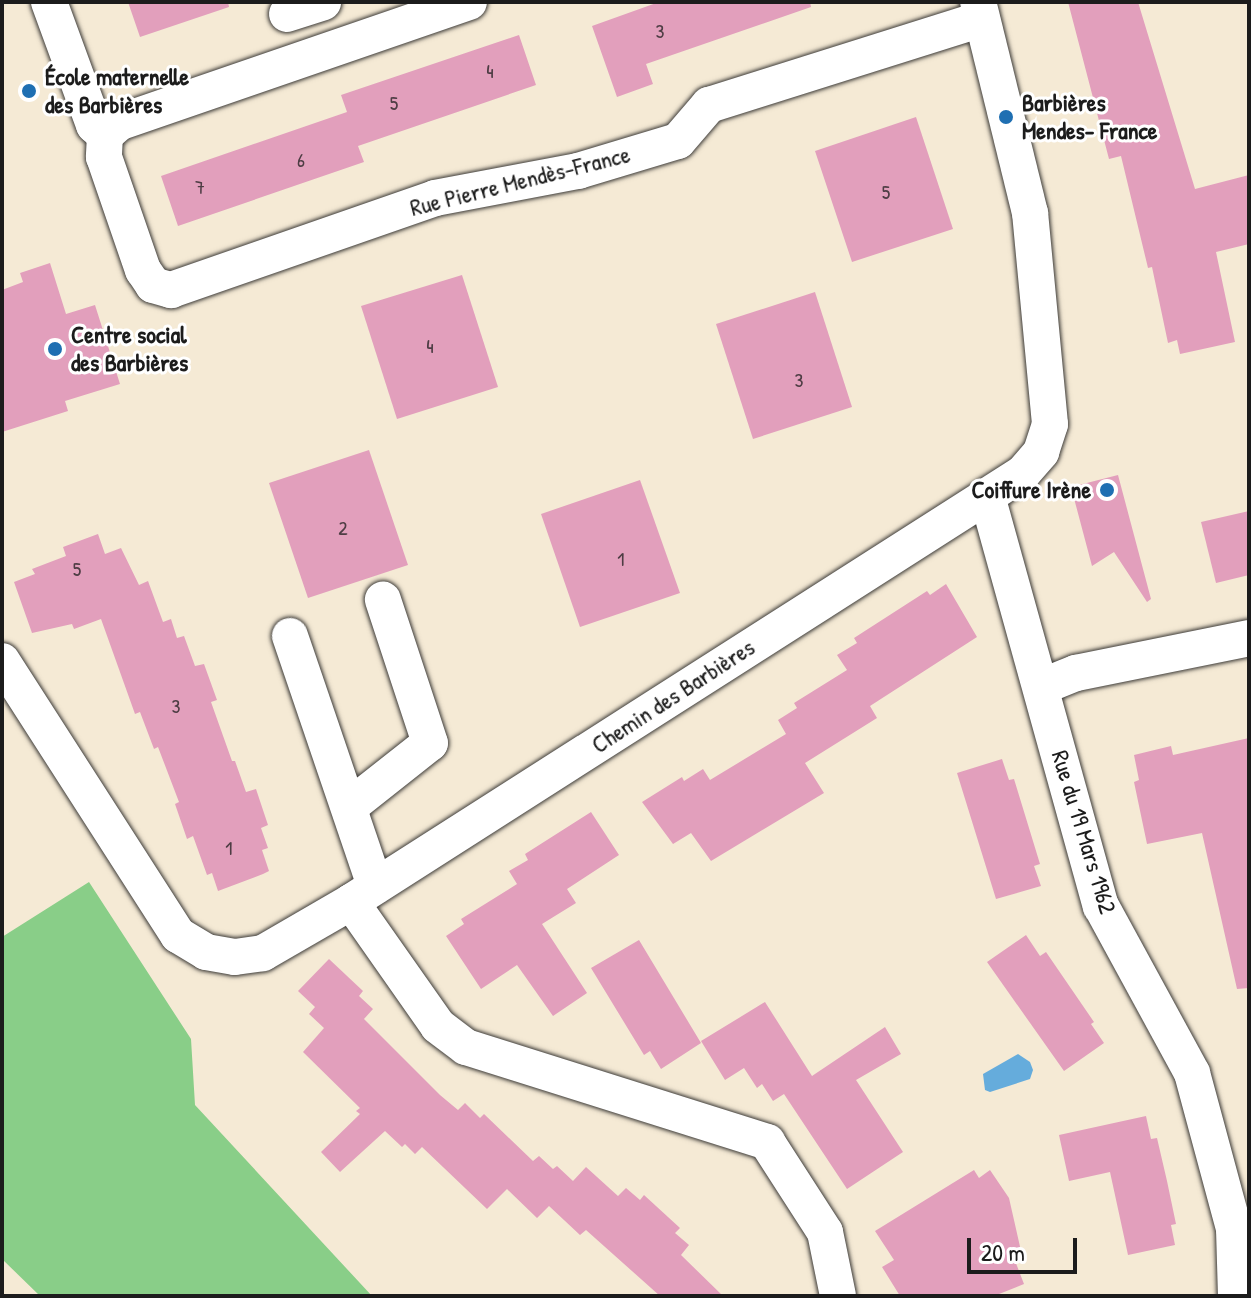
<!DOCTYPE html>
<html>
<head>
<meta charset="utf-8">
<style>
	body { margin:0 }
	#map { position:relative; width:1251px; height:1298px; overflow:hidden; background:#f5ead5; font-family:"Patrick Hand",sans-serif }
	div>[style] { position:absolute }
	.green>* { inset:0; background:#89ce88 }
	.water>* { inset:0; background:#65acdc }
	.building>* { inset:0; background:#e29fbc }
	.roads { filter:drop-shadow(0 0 2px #3d3b38) drop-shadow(0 0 2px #3d3b38) }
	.minor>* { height:36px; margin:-18px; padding:0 18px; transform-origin:18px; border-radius:18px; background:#fff }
	.dots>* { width:22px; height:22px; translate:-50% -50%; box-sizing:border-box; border:4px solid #fff; border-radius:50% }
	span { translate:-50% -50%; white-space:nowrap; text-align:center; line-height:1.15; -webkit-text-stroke:6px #fff; paint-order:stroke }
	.number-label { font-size:20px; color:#4e3d44 }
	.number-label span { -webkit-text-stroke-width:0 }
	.poi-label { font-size:24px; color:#1c1c1c; font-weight:700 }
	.left { translate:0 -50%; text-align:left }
	.right { translate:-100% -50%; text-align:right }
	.street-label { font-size:24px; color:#1c1c1c }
	.frame { position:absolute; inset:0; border:4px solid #1c1c1c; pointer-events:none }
	.scale { position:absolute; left:967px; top:1238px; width:110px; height:36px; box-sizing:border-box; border:4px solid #1c1c1c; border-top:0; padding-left:10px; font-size:24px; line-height:28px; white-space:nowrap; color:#1c1c1c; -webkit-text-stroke:6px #fff; paint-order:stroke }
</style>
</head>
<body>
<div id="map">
	<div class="green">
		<div style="clip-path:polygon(89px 882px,191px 1039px,195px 1105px,372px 1296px,40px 1296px,2px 1259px,2px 937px)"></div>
	</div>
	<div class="water">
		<div style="clip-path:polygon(1018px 1054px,1030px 1062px,1033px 1070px,1030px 1079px,990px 1092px,985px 1090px,983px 1074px)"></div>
	</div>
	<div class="building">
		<div style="clip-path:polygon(128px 2px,228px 2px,229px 7px,140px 37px)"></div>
		<div style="clip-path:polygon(659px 2px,810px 2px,811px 7px,646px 64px,653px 84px,617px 97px,592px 26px)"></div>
		<div style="clip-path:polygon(1068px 2px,1138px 2px,1195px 189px,1249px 175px,1249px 244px,1216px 252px,1235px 342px,1180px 354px,1177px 340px,1168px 343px,1152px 267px,1148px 268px,1121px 156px,1109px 159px)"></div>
		<div style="clip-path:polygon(519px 35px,536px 85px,358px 146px,364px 162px,178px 226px,161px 176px,347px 112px,341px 95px)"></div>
		<div style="clip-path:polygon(916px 117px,953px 229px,852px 262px,815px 151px)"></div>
		<div style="clip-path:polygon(50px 263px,66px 314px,95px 305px,120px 384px,65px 401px,68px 411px,2px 432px,2px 290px,23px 282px,20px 273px)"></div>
		<div style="clip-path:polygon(462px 275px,498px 387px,397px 419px,361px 306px)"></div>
		<div style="clip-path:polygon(815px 292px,852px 407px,753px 439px,716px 324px)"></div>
		<div style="clip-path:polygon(369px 450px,408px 565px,308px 598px,269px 483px)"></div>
		<div style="clip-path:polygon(1118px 475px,1151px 599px,1147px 602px,1114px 552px,1092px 566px,1071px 487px)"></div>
		<div style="clip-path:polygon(640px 480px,680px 593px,580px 627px,541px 514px)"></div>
		<div style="clip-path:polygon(1249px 511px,1249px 575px,1216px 583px,1201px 522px)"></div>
		<div style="clip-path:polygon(98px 534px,105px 554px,121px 548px,139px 585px,148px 581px,163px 622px,171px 619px,177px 638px,184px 636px,195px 666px,204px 664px,217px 700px,211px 702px,232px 761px,235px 761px,246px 792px,256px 789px,268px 825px,261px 828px,268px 848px,262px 850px,269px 871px,263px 874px,218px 891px,212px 873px,207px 875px,193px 836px,187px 839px,175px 804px,179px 802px,158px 747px,154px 749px,140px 712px,135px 714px,101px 619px,74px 629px,72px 624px,32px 633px,14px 582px,35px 574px,32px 569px,66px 556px,63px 547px)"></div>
		<div style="clip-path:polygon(946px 584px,977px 637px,870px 706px,877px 718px,805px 763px,824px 793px,711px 861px,691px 833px,673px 844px,642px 802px,682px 777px,684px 781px,703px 769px,710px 780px,786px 734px,778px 720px,797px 708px,794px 703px,847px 670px,837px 655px,857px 643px,854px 638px,927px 591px,930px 595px)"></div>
		<div style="clip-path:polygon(1249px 738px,1249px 988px,1237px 989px,1202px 833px,1147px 844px,1134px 782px,1139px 780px,1134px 755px,1171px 746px,1173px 755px)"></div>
		<div style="clip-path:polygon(1002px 759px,1009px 780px,1014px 779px,1040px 864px,1034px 866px,1041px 886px,996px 899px,957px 773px)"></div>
		<div style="clip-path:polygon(591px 812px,619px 855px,567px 889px,576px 903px,542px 924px,587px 993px,553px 1016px,517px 965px,481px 989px,446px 936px,464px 924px,461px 919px,517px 884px,509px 871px,528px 860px,525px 854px)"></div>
		<div style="clip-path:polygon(1026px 935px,1040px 956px,1046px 952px,1094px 1022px,1091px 1024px,1104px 1043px,1064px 1071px,987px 962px)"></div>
		<div style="clip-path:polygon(639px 940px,701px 1043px,661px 1069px,650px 1051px,644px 1055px,591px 968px)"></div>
		<div style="clip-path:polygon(329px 959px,363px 991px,359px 996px,373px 1009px,364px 1019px,440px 1095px,458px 1110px,465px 1103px,480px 1118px,484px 1114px,533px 1161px,539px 1156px,553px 1169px,557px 1166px,573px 1181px,586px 1167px,618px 1196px,626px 1188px,640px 1200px,644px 1195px,680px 1228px,675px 1233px,689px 1245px,681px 1255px,723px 1296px,660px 1296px,586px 1230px,580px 1235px,549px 1206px,537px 1218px,507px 1189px,487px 1209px,422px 1147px,415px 1154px,405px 1144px,402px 1147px,385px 1131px,340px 1172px,321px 1152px,360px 1114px,356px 1111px,360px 1108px,303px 1052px,324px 1028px,309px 1014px,315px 1007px,298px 991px)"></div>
		<div style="clip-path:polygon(765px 1002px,812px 1076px,885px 1027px,901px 1054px,856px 1080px,903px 1152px,847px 1189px,784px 1094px,773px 1101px,762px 1084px,757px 1088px,744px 1068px,725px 1080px,701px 1041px)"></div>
		<div style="clip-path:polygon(1146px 1116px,1151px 1139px,1157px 1138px,1167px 1181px,1176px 1224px,1171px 1225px,1175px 1245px,1128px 1255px,1110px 1172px,1069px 1181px,1059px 1135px)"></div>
		<div style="clip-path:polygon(974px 1170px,979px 1178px,990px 1170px,1009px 1198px,1021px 1251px,1012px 1253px,1024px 1284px,994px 1296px,900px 1296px,882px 1267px,894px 1260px,875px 1231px)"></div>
	</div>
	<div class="roads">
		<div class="minor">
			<div style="left:49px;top:2px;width:131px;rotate:69.9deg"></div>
			<div style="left:94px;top:125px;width:15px;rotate:42deg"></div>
			<div style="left:469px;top:2px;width:369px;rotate:161deg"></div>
			<div style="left:120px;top:122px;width:20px;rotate:139deg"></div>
			<div style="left:105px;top:135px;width:22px;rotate:93deg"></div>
			<div style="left:104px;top:157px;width:120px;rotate:71deg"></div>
			<div style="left:143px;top:270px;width:18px;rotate:56deg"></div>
			<div style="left:153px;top:285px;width:19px;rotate:16deg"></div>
			<div style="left:171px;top:290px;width:280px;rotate:-19.2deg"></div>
			<div style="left:435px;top:198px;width:146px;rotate:-10.7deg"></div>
			<div style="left:578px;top:171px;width:104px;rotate:-16.7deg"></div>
			<div style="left:678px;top:141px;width:48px;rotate:-49.3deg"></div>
			<div style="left:709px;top:105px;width:286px;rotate:-17.5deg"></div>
			<div style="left:287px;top:14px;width:38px;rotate:-18deg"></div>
			<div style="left:987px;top:496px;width:426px;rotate:74.5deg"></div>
			<div style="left:1101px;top:906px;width:190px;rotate:61.4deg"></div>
			<div style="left:1192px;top:1073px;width:162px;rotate:74.9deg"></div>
			<div style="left:1234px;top:1229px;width:67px;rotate:88.3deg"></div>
			<div style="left:290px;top:636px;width:264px;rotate:71.2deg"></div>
			<div style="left:2px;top:661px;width:326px;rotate:57.3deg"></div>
			<div style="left:178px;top:935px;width:33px;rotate:31deg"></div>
			<div style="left:206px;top:952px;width:29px;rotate:10deg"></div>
			<div style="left:235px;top:957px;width:28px;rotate:-8deg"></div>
			<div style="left:263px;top:953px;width:102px;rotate:-30.1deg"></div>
			<div style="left:351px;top:902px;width:797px;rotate:-32.55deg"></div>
			<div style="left:1023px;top:473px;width:28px;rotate:-49deg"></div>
			<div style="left:1041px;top:452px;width:29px;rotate:-72deg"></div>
			<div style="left:1050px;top:424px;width:212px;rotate:-95.4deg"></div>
			<div style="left:1030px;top:213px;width:217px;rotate:-103.8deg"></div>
			<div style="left:1041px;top:687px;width:38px;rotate:-22deg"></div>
			<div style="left:1076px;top:673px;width:177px;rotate:-11.4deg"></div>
			<div style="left:349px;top:807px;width:103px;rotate:-38.3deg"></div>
			<div style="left:430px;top:743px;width:151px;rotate:-108.2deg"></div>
			<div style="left:351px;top:902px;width:151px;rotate:54.9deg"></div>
			<div style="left:438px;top:1026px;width:35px;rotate:37deg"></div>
			<div style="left:466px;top:1047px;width:316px;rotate:17.5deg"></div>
			<div style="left:767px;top:1142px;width:107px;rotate:57.2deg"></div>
			<div style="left:825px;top:1232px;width:65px;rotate:78.5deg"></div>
		</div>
	</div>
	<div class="dots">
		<div style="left:29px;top:91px;background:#1f6fb2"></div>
		<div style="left:1006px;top:117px;background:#1f6fb2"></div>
		<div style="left:55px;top:349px;background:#1f6fb2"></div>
		<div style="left:1107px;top:490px;background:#1f6fb2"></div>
	</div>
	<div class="number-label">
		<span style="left:660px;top:30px">3</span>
		<span style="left:490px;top:70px">4</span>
		<span style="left:394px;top:102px">5</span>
		<span style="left:301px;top:159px">6</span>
		<span style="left:200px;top:186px">7</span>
		<span style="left:886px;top:191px">5</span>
		<span style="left:430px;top:345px">4</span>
		<span style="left:799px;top:379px">3</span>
		<span style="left:343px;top:527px">2</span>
		<span style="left:621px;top:558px">1</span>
		<span style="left:77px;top:568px">5</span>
		<span style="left:176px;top:705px">3</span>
		<span style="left:229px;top:847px">1</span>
	</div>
	<div class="poi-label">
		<span class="left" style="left:45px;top:91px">École maternelle<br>des Barbières</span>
		<span class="left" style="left:1022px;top:117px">Barbières<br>Mendes- France</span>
		<span class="left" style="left:71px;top:349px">Centre social<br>des Barbières</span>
		<span class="right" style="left:1091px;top:490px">Coiffure Irène</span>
	</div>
	<div class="street-label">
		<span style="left:520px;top:181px;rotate:-14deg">Rue Pierre Mendès-France</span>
		<span style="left:673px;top:696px;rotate:-33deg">Chemin des Barbières</span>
		<span style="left:1084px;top:832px;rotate:73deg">Rue du 19 Mars 1962</span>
	</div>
	<div class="frame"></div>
	<div class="scale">20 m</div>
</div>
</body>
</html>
